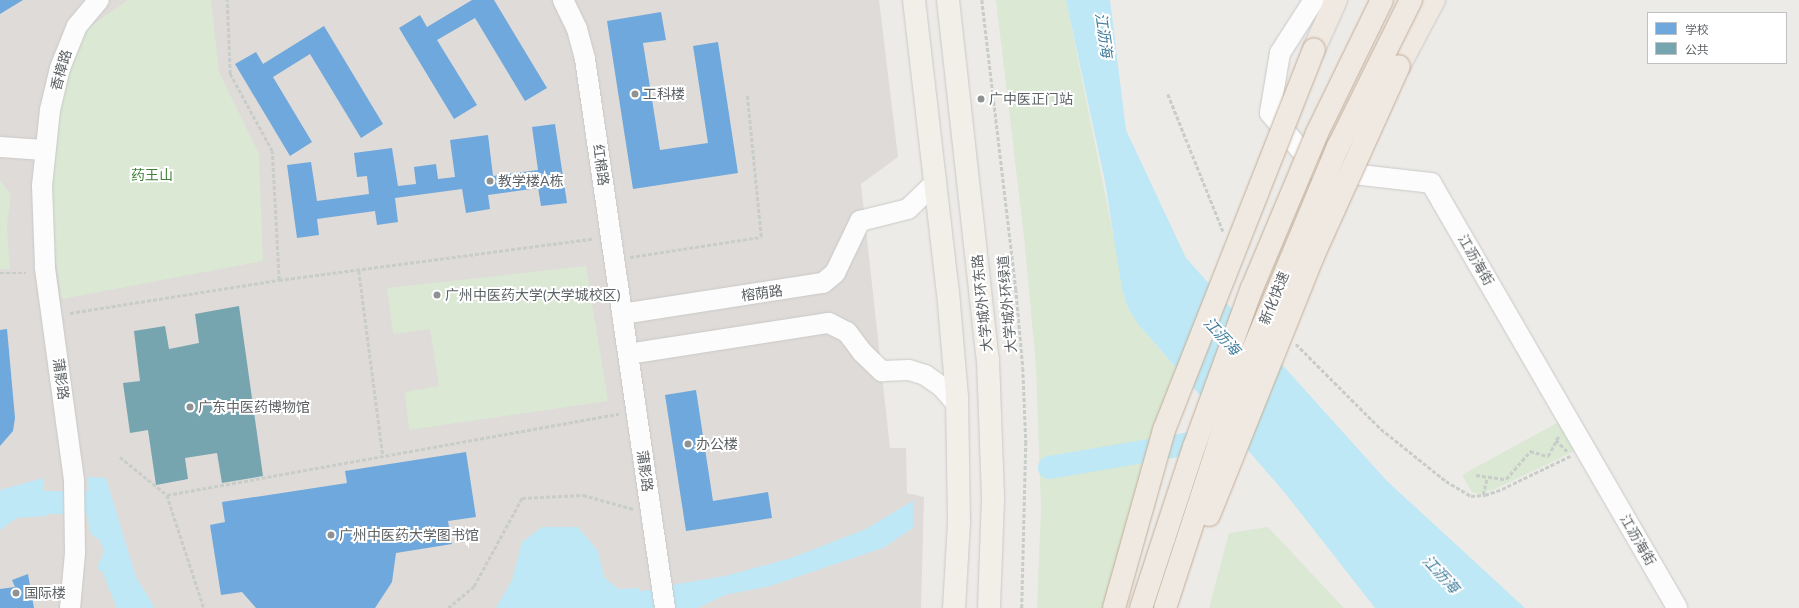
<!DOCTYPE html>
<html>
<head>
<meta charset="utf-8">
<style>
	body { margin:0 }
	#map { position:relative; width:1799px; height:608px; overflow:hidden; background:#edebe8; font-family:Lato,"Noto Sans SC",sans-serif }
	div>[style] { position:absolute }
	.education>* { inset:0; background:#dfdbd8 }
	.green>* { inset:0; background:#dae8d4 }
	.water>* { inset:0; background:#bee8f5 }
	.schools>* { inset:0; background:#6fa8dc }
	.public>* { inset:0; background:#76a5af }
	.river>* { height:23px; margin:-11.5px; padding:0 11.5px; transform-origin:11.5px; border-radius:11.5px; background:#bee8f5 }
	.path>* { height:2.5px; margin-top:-1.25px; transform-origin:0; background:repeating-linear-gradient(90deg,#c8cdca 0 4px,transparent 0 6px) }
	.roads { filter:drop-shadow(0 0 1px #c9c9c8) drop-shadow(0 0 1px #c9c9c8) }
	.minor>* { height:20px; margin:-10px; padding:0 10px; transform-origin:10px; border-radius:10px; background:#fcfcfc }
	.major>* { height:22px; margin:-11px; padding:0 11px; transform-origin:11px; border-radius:11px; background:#f2efe9 }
	.highway>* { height:22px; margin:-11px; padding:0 11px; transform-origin:11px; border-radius:11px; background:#efe9e2 }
	.bridges { filter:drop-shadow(0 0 1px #c3ad97) drop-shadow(0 0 1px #c3ad97) }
	.highway-bridge>* { height:22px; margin:-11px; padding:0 11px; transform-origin:11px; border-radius:11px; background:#efe9e2 }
	.dots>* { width:11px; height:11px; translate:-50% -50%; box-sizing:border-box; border:2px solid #fff; border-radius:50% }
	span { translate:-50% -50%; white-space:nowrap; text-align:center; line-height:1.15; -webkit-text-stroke:4px #fff; paint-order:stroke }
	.street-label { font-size:14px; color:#5d6265 }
	.poi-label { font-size:14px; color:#5d6265 }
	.left { translate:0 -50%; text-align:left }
	.park-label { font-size:14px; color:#428039 }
	.water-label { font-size:15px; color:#417d9b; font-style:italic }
	.legend { position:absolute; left:1647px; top:12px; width:140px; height:52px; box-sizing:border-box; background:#fff; border:1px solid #bec0c1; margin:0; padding:5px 7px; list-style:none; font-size:12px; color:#5d6265 }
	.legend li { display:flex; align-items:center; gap:8px; height:20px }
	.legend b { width:20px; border:1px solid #bec0c1 }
</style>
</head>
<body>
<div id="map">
	<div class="education">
		<div style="clip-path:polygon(0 0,879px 0,898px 157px,861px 184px,890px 448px,906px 448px,907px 493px,924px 497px,921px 608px,0 608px)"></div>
	</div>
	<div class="green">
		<div style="clip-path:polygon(128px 0,211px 0,219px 72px,259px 154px,263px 261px,62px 299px,44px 185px,52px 109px,88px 28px)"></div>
		<div style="clip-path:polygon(996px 0,1066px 0,1128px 308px,1138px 324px,1186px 380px,1110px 608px,1037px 608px,1041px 508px,1036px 365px,1024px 237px)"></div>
		<div style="clip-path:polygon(0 180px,11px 195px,7px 226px,10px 269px,0 269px)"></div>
		<div style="clip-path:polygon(586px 266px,608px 401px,409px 430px,405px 392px,439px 386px,430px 329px,393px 334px,387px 288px)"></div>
		<div style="clip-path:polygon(1564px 419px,1581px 448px,1495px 489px,1479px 494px,1472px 492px,1462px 475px)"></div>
		<div style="clip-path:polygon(1268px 527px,1343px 607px,1344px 608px,1209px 608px,1229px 533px)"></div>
	</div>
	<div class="water">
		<div style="clip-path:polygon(1066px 0,1110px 0,1126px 130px,1186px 258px,1387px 481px,1525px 608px,1375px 608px,1285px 493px,1138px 324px,1128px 308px,1122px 289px,1105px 182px)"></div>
		<div style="clip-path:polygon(88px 477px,106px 478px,136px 577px,155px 608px,130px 608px,117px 583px,97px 568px,104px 551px,89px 516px)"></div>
		<div style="clip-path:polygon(43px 478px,47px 516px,17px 518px,0 530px,0 490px)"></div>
		<div style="clip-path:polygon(914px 500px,913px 528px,883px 548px,770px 586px,725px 595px,698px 608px,675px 608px,671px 585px,725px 576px,791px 558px,866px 529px)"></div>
		<div style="clip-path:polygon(542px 527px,578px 527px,598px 551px,604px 577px,618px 589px,639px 588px,641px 608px,496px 608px,512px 580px,522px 542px)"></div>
	</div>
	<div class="schools">
		<div style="clip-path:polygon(0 0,23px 0,0 14px)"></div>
		<div style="clip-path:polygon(472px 0,494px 0,547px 88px,525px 101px,475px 18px,437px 40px,477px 105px,454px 119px,399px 28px,420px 15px,427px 27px)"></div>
		<div style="clip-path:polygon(661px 12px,666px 40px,643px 43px,660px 150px,708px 143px,693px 46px,718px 42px,738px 173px,633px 189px,607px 21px)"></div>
		<div style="clip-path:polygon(324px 26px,383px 124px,361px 138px,310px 54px,273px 77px,312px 142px,290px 156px,235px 64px,256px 52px,263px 64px)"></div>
		<div style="clip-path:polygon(555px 124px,567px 203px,541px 206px,538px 188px,488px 195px,490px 209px,466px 213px,462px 189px,395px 198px,398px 222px,377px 225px,375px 211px,317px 219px,319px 235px,297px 238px,287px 165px,311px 162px,317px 201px,369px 194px,367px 176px,357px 177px,354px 153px,392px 148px,398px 186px,416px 184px,414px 167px,436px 164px,438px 179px,455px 177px,450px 140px,488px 135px,493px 176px,538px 170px,532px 127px)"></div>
		<div style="clip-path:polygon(7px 329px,15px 418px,13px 431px,0 446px,0 330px)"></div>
		<div style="clip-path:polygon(696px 390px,713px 501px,768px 492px,772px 518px,686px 531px,665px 395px)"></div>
		<div style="clip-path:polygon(466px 452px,476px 517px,448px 521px,452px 544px,396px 553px,392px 582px,375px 608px,256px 608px,242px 592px,221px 595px,210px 525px,225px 522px,222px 502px,347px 483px,345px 471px)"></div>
		<div style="clip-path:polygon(28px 574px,34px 608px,0 608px,0 589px,15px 587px,12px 580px)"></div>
	</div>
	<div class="public">
		<div style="clip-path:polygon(239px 306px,263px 476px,222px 483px,217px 453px,185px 458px,188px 479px,156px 485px,148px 430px,130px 433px,123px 383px,140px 381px,134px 331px,165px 326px,169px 349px,199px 343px,195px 314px)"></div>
	</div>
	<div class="river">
		<div style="left:1049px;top:467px;width:166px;rotate:-9.7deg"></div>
		<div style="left:0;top:511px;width:23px;rotate:-23deg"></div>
		<div style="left:21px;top:502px;width:74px"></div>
		<div style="left:95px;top:502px;width:26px;rotate:77deg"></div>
		<div style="left:114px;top:571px;width:40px;rotate:68deg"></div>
		<div style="left:599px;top:608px;width:86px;rotate:-8deg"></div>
	</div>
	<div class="path">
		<div style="left:982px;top:0;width:291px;rotate:83.3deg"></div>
		<div style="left:1016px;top:289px;width:79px;rotate:84.9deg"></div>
		<div style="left:1023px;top:368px;width:74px;rotate:87.7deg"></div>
		<div style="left:1026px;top:442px;width:166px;rotate:91.4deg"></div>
		<div style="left:1168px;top:94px;width:150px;rotate:68.1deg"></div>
		<div style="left:630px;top:257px;width:133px;rotate:-8.7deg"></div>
		<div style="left:761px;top:237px;width:144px;rotate:-95.6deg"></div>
		<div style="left:359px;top:271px;width:186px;rotate:82.6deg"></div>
		<div style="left:0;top:273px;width:26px"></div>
		<div style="left:279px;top:280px;width:316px;rotate:-7.5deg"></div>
		<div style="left:70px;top:313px;width:212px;rotate:-9deg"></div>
		<div style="left:279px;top:280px;width:129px;rotate:-93.1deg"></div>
		<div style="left:272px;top:151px;width:88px;rotate:-118.6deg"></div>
		<div style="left:230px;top:74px;width:74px;rotate:-92.3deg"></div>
		<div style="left:1296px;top:344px;width:120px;rotate:45deg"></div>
		<div style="left:1381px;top:429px;width:83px;rotate:38.7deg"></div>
		<div style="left:1446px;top:481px;width:29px;rotate:31deg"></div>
		<div style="left:1471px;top:496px;width:14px;rotate:-4deg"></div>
		<div style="left:1485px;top:495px;width:18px;rotate:-19deg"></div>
		<div style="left:1502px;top:489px;width:76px;rotate:-25.9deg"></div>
		<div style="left:1556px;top:440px;width:16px;rotate:45deg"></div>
		<div style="left:120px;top:457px;width:60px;rotate:39deg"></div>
		<div style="left:167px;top:495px;width:459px;rotate:-10.2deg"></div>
		<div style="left:1476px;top:475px;width:30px;rotate:8deg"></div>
		<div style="left:1506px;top:479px;width:37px;rotate:-49deg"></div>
		<div style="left:1530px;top:451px;width:19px;rotate:16deg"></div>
		<div style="left:1548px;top:456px;width:24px;rotate:-62deg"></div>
		<div style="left:167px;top:495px;width:119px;rotate:71.9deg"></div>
		<div style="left:1483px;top:495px;width:17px;rotate:-77deg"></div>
		<div style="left:448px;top:608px;width:34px;rotate:-40deg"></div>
		<div style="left:474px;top:586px;width:100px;rotate:-61.4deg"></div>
		<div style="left:522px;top:498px;width:61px;rotate:-2.8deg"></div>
		<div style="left:583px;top:495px;width:52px;rotate:15.6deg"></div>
	</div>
	<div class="roads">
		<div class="minor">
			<div style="left:563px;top:0;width:32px;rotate:64deg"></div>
			<div style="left:577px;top:29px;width:31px;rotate:75deg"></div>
			<div style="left:585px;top:59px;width:555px;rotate:81.71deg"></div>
			<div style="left:1314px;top:0;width:63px;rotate:122.7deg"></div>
			<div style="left:1280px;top:53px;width:61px;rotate:99.5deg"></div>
			<div style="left:1270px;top:113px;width:74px;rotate:50.5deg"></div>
			<div style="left:1317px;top:170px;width:115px;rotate:6.5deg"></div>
			<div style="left:1431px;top:183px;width:491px;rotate:59.9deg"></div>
			<div style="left:0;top:147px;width:44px;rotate:3.9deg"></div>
			<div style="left:622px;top:314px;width:203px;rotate:-8.8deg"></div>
			<div style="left:823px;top:283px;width:16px;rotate:-40deg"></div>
			<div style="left:835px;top:273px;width:58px;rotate:-64.3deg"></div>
			<div style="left:860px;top:221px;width:49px;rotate:-14deg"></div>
			<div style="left:908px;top:209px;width:39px;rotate:-44deg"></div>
			<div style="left:628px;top:354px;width:203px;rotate:-8.8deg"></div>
			<div style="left:829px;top:323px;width:20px;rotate:27deg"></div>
			<div style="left:847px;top:332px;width:25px;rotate:53deg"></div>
			<div style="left:862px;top:352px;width:28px;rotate:44deg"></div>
			<div style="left:882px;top:371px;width:27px;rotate:-2deg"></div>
			<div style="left:909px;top:370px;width:17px;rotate:17deg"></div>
			<div style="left:925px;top:375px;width:21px;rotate:35deg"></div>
			<div style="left:942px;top:387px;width:23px;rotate:49deg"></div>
			<div style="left:70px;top:608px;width:55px;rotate:-84.8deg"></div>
			<div style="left:75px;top:553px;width:73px;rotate:-90.8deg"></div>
			<div style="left:74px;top:480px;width:215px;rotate:-97.8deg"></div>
			<div style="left:45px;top:267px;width:81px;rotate:-92.1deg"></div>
			<div style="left:42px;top:186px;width:76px;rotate:-84deg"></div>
			<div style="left:50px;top:110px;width:43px;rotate:-76.6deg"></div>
			<div style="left:60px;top:68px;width:45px;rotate:-68deg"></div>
			<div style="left:77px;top:26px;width:34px;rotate:-50deg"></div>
		</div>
		<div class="major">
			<div style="left:914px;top:0;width:294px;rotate:83.4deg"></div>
			<div style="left:948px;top:292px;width:105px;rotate:85.1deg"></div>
			<div style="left:957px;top:397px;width:125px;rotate:89.1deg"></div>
			<div style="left:959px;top:522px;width:86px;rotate:93.3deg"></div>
			<div style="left:948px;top:0;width:362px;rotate:83.7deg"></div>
			<div style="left:988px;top:360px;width:138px;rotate:87.9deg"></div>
			<div style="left:993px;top:498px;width:110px;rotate:92.1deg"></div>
		</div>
		<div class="highway">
			<div style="left:1314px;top:49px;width:54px;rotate:-65.8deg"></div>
			<div style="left:1399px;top:66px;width:75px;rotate:-62.1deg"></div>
		</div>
	</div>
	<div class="bridges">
		<div class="highway-bridge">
			<div style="left:1209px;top:515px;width:281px;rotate:-68.1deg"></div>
			<div style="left:1314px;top:254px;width:206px;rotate:-65.7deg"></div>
			<div style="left:1114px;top:608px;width:185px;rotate:-74.3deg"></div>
			<div style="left:1164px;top:430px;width:409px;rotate:-68.5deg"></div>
			<div style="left:1141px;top:608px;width:169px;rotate:-71.8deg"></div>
			<div style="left:1194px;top:447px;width:169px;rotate:-70deg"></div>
			<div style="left:1252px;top:288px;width:168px;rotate:-67.2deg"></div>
			<div style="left:1317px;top:133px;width:148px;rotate:-64deg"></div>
			<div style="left:1165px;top:608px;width:231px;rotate:-71.9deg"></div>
			<div style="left:1237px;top:388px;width:261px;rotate:-67.3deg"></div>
			<div style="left:1338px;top:147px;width:164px;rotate:-63.6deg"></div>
		</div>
	</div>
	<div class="dots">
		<div style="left:635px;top:94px;background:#8f9293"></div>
		<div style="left:981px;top:99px;background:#8f9293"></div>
		<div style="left:490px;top:181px;background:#8f9293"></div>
		<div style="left:437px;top:295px;background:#8f9293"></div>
		<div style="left:190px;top:407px;background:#8f9293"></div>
		<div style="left:688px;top:444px;background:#8f9293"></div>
		<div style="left:331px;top:535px;background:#8f9293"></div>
		<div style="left:16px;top:593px;background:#8f9293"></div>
	</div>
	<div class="street-label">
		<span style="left:61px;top:70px;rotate:-74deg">香樟路</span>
		<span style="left:601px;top:165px;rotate:82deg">红棉路</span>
		<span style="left:1476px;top:260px;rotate:60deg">江沥海街</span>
		<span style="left:762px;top:293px;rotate:-8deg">榕荫路</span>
		<span style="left:1274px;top:298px;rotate:-68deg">新化快速</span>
		<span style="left:982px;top:303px;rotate:-96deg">大学城外环东路</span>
		<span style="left:1007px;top:304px;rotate:-95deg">大学城外环绿道</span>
		<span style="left:61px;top:379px;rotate:82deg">蒲影路</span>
		<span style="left:645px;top:471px;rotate:82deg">蒲影路</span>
		<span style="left:1638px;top:540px;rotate:60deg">江沥海街</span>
	</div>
	<div class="poi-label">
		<span class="left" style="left:643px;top:94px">工科楼</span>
		<span class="left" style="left:989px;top:99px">广中医正门站</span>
		<span class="left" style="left:498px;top:181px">教学楼A栋</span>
		<span class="left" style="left:445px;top:295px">广州中医药大学(大学城校区)</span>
		<span class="left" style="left:198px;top:407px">广东中医药博物馆</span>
		<span class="left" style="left:696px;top:444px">办公楼</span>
		<span class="left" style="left:339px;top:535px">广州中医药大学图书馆</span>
		<span class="left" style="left:24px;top:593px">国际楼</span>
	</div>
	<div class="park-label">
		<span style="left:152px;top:175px">药王山</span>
	</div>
	<div class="water-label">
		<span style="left:1104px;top:35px;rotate:82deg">江沥海</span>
		<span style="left:1222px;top:336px;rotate:47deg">江沥海</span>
		<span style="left:1441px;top:574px;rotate:47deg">江沥海</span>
	</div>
	<ul class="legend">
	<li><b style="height:11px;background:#6fa8dc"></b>学校</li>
	<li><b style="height:11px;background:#76a5af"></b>公共</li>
	</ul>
</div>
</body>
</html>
